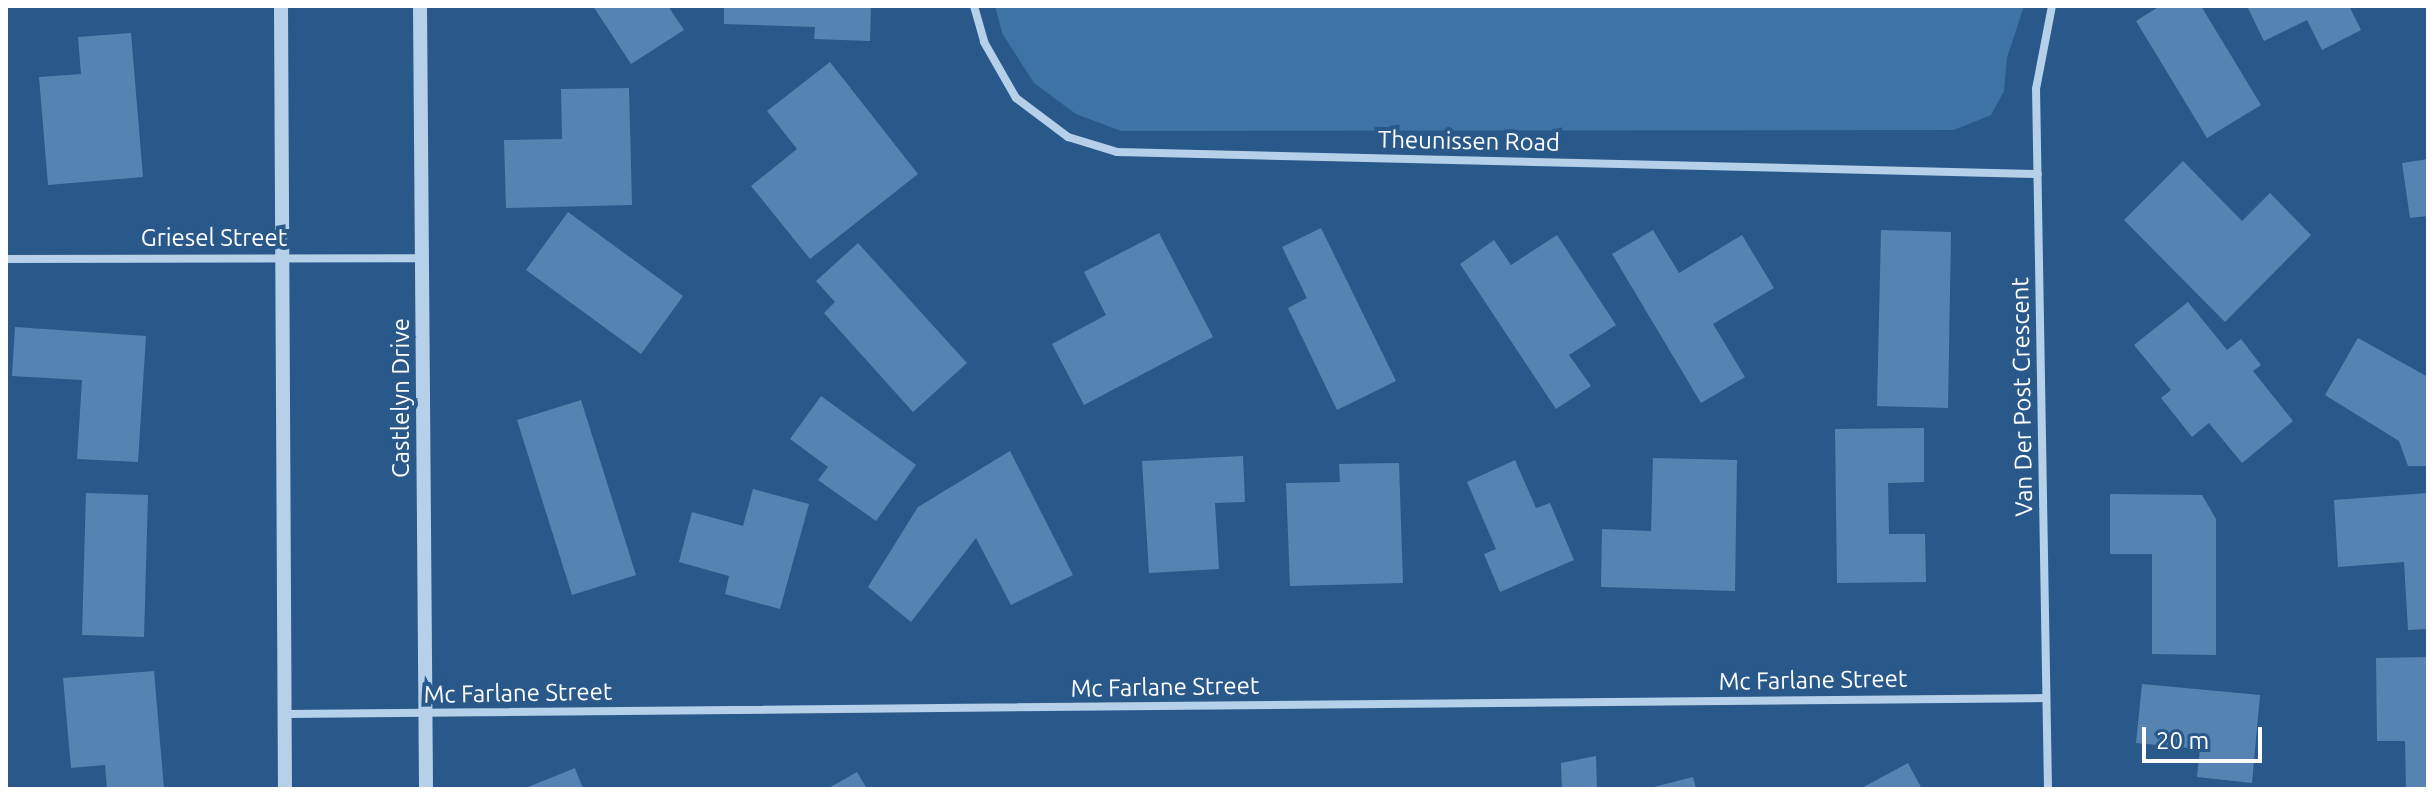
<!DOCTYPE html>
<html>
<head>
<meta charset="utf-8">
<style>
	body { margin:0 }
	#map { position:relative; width:2434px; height:795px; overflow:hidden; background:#29598a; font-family:Ubuntu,sans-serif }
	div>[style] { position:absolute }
	.green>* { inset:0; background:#3e73a6 }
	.building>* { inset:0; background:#5684b2 }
	.minor>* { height:8px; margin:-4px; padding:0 4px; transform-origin:4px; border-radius:4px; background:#b7d0e9 }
	.tertiary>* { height:14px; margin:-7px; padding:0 7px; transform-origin:7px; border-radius:7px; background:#b7d0e9 }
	span { translate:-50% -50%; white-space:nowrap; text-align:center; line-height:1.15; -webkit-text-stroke:8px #29598a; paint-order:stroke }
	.street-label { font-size:24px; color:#fff }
	.frame { position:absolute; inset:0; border:8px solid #fff; pointer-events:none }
	.scale { position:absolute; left:2142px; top:727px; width:120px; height:36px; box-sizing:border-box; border:4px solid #fff; border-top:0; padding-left:10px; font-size:24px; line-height:28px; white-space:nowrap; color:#fff; -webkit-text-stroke:6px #29598a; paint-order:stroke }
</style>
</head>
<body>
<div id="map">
	<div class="green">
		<div style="clip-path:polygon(995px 6px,2024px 6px,2007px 58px,2004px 91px,1991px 115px,1954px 130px,1121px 131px,1076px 114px,1034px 83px,1002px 33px)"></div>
	</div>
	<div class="building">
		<div style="clip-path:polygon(593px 6px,668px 6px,684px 30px,631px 64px)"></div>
		<div style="clip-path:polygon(724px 6px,871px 6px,870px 41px,814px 39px,815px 27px,724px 24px)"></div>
		<div style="clip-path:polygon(2160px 6px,2201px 6px,2261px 105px,2207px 138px,2136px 21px)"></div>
		<div style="clip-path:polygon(2247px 6px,2349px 6px,2361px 30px,2322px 50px,2307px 20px,2264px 41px)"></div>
		<div style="clip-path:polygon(131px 33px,143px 177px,48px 185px,39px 77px,81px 74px,78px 37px)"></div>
		<div style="clip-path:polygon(830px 62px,918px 174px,810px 259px,751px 186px,797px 149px,767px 111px)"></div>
		<div style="clip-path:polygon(629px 88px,632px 205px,506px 208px,504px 140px,562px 139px,561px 89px)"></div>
		<div style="clip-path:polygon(2428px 159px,2428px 216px,2410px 218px,2402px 163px)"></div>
		<div style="clip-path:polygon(2183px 161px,2242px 221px,2270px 193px,2311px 235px,2225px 322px,2124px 220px)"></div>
		<div style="clip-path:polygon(568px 212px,683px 296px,641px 354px,526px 270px)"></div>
		<div style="clip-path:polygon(1321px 228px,1396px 381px,1337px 410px,1288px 308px,1307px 298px,1282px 247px)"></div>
		<div style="clip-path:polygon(1653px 230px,1679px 273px,1742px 235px,1774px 288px,1713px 324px,1745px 377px,1701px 403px,1612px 254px)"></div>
		<div style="clip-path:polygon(1881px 230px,1951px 232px,1948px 408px,1877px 406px)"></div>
		<div style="clip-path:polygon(1159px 233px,1213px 337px,1084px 405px,1052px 344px,1106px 315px,1084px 272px)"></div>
		<div style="clip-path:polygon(1557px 235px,1616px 325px,1569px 355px,1591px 386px,1556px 409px,1460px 264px,1494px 240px,1511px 265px)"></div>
		<div style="clip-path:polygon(858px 243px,967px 363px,913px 412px,824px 313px,835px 302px,816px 281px)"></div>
		<div style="clip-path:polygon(2188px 302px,2227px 350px,2241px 339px,2261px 365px,2253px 371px,2293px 421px,2242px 463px,2209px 423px,2192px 437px,2161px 398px,2171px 390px,2134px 345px)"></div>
		<div style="clip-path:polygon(15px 327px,146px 336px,138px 462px,77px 459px,82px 380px,12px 376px)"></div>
		<div style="clip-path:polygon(2358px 338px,2428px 377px,2428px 466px,2408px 466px,2399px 441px,2325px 395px)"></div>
		<div style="clip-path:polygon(821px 396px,916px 465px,876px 521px,818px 480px,828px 467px,790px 439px)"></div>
		<div style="clip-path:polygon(581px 400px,636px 575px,572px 595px,517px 420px)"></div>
		<div style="clip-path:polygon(1924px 428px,1924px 482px,1888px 483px,1889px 534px,1925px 534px,1926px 582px,1837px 583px,1835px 429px)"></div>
		<div style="clip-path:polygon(1010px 451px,1073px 575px,1011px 605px,976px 538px,911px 622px,868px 587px,918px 507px)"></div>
		<div style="clip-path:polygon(1243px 456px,1245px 502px,1215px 503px,1219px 569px,1149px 573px,1142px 461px)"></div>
		<div style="clip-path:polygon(1653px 458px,1737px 460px,1735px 591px,1601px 587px,1602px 529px,1651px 531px)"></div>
		<div style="clip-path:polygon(1515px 460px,1536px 508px,1550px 503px,1574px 560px,1500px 592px,1484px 554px,1496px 549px,1467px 482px)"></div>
		<div style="clip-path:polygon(1399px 463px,1403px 583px,1290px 586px,1286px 483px,1340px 482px,1339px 464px)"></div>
		<div style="clip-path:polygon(753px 489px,809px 504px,780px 609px,725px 594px,729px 576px,679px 562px,692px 512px,743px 526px)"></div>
		<div style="clip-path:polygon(86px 493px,148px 495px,144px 637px,82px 635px)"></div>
		<div style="clip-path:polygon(2428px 493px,2428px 629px,2408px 630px,2404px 562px,2338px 567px,2334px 500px)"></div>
		<div style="clip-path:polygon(2110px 494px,2202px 495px,2216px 519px,2216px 655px,2152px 654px,2152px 554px,2110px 554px)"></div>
		<div style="clip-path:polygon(2428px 657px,2428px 789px,2406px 789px,2405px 741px,2377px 741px,2376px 658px)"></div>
		<div style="clip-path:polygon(154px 671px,164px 789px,107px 789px,105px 765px,71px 768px,63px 678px)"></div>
		<div style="clip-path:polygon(2142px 684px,2260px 695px,2252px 783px,2197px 777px,2200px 749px,2136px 743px)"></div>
		<div style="clip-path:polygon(1596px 756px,1597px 789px,1562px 789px,1561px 763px)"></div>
		<div style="clip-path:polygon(1908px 763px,1922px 789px,1860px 789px)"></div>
		<div style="clip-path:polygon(575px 768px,583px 789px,523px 789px)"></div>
		<div style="clip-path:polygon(857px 772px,867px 789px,827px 789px)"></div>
		<div style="clip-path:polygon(1693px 777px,1696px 789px,1651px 789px,1650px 788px)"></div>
	</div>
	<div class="minor">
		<div style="left:974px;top:6px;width:37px;rotate:74deg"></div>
		<div style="left:984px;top:42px;width:64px;rotate:60.3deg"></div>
		<div style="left:1016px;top:98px;width:65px;rotate:36.9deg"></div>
		<div style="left:1068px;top:137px;width:51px;rotate:17deg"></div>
		<div style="left:1117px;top:152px;width:921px;rotate:1.37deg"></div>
		<div style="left:6px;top:259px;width:416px;rotate:-0.1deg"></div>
		<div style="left:285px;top:714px;width:1761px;rotate:-0.52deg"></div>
		<div style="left:2048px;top:789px;width:700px;rotate:-90.98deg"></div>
		<div style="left:2036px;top:89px;width:85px;rotate:-79.1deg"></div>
	</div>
	<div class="tertiary">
		<div style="left:281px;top:6px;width:783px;rotate:89.71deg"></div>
		<div style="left:420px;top:6px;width:783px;rotate:89.56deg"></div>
	</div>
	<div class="street-label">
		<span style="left:1469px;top:141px;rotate:1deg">Theunissen Road</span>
		<span style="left:214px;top:238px">Griesel Street</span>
		<span style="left:2022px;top:397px;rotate:-91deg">Van Der Post Crescent</span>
		<span style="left:401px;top:398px;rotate:-90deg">Castlelyn Drive</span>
		<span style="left:1813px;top:680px;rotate:-1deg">Mc Farlane Street</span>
		<span style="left:1165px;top:687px;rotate:-1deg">Mc Farlane Street</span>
		<span style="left:518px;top:693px;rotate:-1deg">Mc Farlane Street</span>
	</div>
	<div class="frame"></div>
	<div class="scale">20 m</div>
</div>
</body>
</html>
